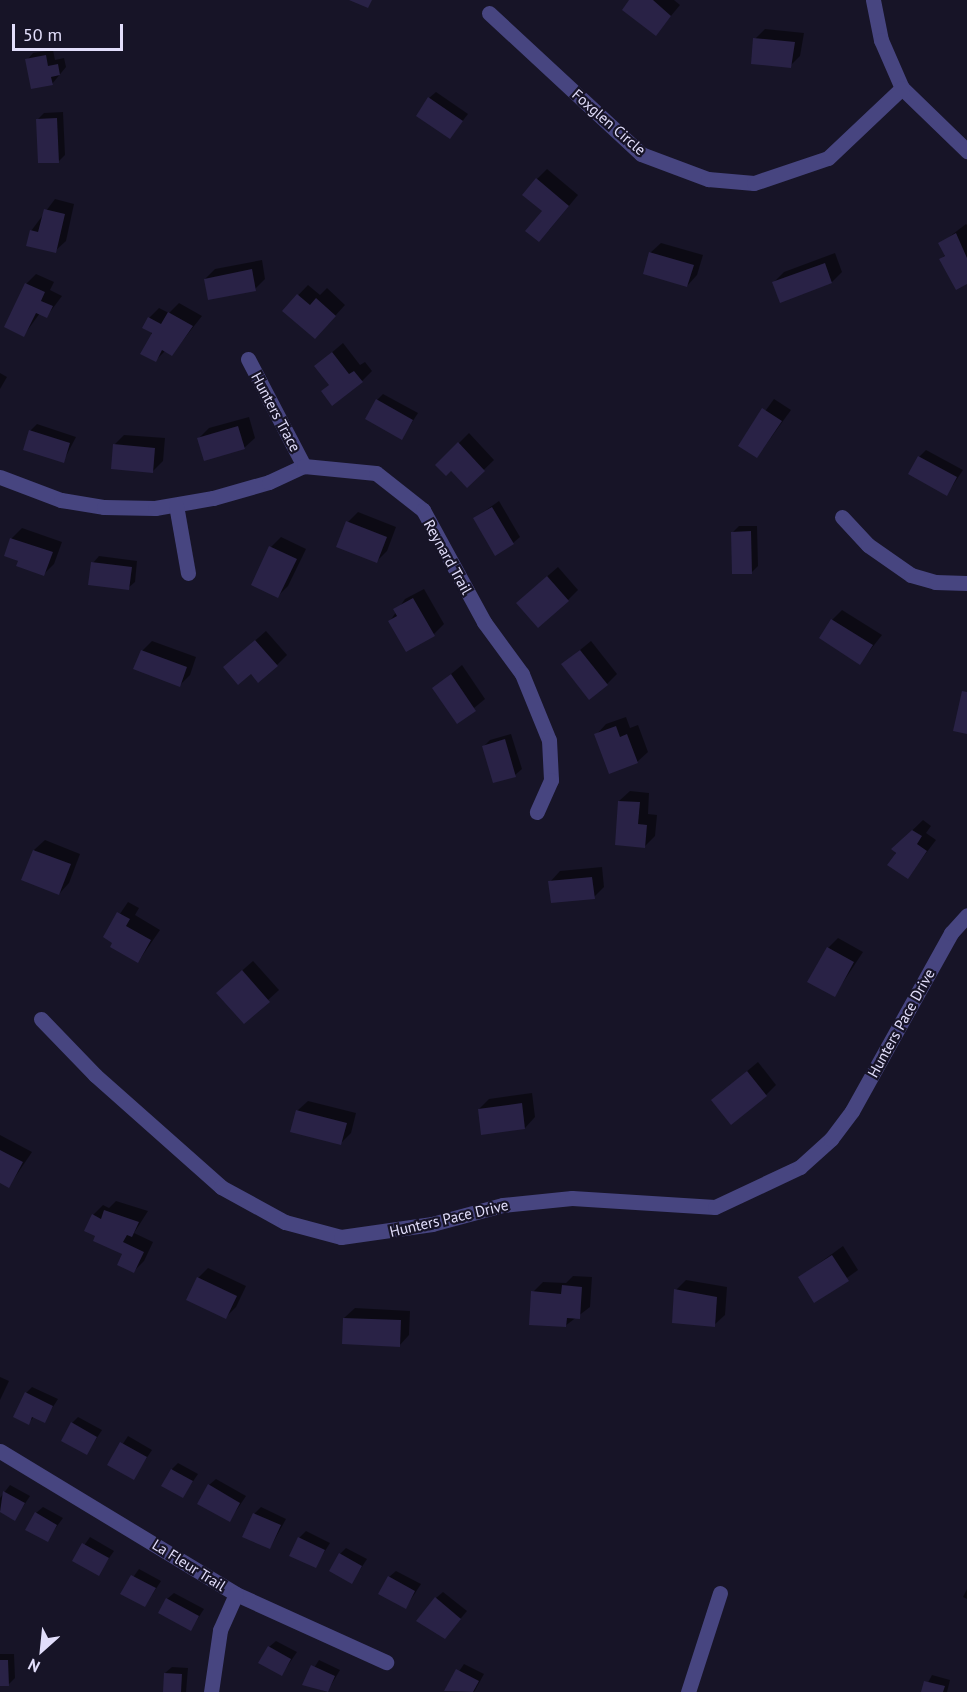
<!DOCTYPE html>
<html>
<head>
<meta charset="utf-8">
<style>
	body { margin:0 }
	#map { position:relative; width:967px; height:1692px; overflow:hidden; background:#171427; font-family:"PT Sans",sans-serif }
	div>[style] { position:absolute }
	.shadow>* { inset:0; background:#0007 }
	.building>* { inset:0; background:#292246 }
	.minor>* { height:15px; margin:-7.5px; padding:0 7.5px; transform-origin:7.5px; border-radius:7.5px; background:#474580 }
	span { translate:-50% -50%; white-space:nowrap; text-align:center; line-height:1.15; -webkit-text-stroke:4.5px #171427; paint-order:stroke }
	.street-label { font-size:15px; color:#e2defb }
	.north { position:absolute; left:12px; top:1620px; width:60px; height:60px; -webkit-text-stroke:4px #171427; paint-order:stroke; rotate:207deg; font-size:16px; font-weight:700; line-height:24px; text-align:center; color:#e2defb }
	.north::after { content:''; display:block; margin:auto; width:21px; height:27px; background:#e2defb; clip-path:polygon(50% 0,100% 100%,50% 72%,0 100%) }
	.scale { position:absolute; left:12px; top:24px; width:111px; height:27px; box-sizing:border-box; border:3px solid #e2defb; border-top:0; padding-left:8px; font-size:18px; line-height:21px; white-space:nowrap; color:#e2defb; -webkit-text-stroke:4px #171427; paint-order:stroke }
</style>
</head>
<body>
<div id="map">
	<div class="shadow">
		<div style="clip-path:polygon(631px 0,674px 0,680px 5px,656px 34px)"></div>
		<div style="clip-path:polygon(765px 29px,804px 33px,800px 56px,790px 66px,755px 39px)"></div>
		<div style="clip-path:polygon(53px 50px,55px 60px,64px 58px,66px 67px,52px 84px,27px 60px,33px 53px)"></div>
		<div style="clip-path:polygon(436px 92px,468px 114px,450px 137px,429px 98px)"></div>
		<div style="clip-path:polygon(63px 112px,65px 155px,59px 161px,38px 119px,44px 113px)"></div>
		<div style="clip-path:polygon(547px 169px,578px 195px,549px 230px,537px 179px)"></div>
		<div style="clip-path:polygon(55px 199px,74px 204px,66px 241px,55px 251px,31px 231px)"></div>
		<div style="clip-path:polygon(966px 224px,967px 225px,967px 282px,941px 259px,946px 254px,940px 244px)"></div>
		<div style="clip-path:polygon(661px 243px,703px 255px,697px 275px,687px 286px,650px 253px)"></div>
		<div style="clip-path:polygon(835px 253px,842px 272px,832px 282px,781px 301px,774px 282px,784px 272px)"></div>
		<div style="clip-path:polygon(262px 260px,265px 279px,255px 289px,205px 279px,215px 269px)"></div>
		<div style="clip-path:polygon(36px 274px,54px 282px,50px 290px,62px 296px,47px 316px,40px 313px,24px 335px,26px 284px)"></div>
		<div style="clip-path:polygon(308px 285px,320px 295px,327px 288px,345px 305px,325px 327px,284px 310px)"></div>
		<div style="clip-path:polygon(179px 303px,202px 316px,172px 354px,166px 350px,155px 361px,149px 318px,159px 308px,169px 313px)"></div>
		<div style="clip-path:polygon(343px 343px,360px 365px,365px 362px,372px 371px,362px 381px,330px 384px,316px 366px)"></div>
		<div style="clip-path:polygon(0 373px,7px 377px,0 389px)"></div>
		<div style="clip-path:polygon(383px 394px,418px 413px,402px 438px,377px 400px)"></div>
		<div style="clip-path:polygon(774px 399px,791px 410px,757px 457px,740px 446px)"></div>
		<div style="clip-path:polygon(249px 417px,255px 438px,244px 448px,199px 438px,209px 428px)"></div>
		<div style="clip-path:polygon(37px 424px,76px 437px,63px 462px,30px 431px)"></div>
		<div style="clip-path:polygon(469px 433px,494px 460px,467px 486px,451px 469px,437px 465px)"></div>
		<div style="clip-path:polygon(124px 435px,165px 438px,163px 461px,153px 471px,114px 445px)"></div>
		<div style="clip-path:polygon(926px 450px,963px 470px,947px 494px,919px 457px)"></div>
		<div style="clip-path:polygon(499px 501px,520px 537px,513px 543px,475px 518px)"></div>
		<div style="clip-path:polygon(358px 512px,396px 527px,387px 551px,377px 561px,348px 522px)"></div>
		<div style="clip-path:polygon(739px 526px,757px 526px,758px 566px,751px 573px,733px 532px)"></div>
		<div style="clip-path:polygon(22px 528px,62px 542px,54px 564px,44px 574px,6px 555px,12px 538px)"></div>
		<div style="clip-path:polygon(281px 537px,306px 549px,288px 586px,278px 596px,271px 547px)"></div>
		<div style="clip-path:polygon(99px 556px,137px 561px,135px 582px,128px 588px,93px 563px)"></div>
		<div style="clip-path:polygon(558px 567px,578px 590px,568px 600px,528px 593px)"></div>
		<div style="clip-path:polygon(424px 589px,444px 624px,434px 634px,390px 621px,405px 599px)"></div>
		<div style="clip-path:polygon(842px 610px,882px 635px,860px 663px,832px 620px)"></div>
		<div style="clip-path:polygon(266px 631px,287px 655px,277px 665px,236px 657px)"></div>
		<div style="clip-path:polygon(152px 641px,196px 657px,190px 675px,180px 685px,142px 651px)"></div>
		<div style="clip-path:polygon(591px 641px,617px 674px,607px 684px,563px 664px)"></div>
		<div style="clip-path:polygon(462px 665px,485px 699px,457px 722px,434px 688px)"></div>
		<div style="clip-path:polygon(626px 717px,630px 728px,638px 725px,648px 752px,637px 762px,596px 735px,606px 724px)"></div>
		<div style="clip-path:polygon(511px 734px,522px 769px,515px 775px,484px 746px,490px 740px)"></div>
		<div style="clip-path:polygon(630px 791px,649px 793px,648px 814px,657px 815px,655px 836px,645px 846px,619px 801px)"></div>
		<div style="clip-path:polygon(923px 820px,931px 826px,926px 833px,936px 840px,908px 877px,893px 849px)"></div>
		<div style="clip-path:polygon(45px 840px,80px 854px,69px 883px,59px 894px,34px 850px)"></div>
		<div style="clip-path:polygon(602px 867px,604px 887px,594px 897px,550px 882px,560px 871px)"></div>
		<div style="clip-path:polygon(128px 902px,139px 908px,135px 915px,160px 930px,138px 962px,105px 936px)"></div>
		<div style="clip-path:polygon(838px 938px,863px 952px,834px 996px,828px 948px)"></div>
		<div style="clip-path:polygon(253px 961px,279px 990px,244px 1022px,228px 983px)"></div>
		<div style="clip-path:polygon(758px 1062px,776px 1085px,766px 1095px,713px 1100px)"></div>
		<div style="clip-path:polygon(532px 1093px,535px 1117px,525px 1128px,479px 1109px,489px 1099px)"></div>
		<div style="clip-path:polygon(308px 1101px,356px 1113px,351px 1133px,341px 1143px,297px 1111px)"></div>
		<div style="clip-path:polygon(0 1135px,32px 1152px,9px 1186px,0 1181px)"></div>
		<div style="clip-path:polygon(116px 1201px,148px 1211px,134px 1233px,153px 1242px,144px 1261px,134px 1271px,124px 1254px,97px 1235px,93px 1215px,103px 1205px,109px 1208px)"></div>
		<div style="clip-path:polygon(843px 1246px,858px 1270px,815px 1301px,800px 1277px)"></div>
		<div style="clip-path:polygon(208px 1268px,246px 1286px,236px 1307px,226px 1317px,198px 1278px)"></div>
		<div style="clip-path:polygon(573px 1276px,592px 1277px,590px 1307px,565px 1326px,533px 1292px,543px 1282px,566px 1283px)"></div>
		<div style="clip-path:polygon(686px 1280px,727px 1287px,725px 1315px,714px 1325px,676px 1290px)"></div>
		<div style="clip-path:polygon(355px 1308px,410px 1311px,409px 1335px,399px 1346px,344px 1318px)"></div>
		<div style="clip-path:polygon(0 1377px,9px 1381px,0 1400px)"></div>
		<div style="clip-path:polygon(32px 1387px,58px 1399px,44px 1421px,35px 1416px,28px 1423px,26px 1393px)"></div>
		<div style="clip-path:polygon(78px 1417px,102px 1430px,87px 1453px,72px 1423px)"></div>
		<div style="clip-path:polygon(128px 1436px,152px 1450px,133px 1478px,109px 1465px)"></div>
		<div style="clip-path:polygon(178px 1463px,198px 1474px,183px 1496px,172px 1469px)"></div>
		<div style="clip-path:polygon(216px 1479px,246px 1496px,230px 1520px,209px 1485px)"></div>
		<div style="clip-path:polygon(10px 1485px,30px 1496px,15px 1519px,0 1511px,0 1498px)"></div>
		<div style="clip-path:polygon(43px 1507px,63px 1518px,47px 1540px,36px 1513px)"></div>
		<div style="clip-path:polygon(261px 1507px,286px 1519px,270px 1548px,254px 1514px)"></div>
		<div style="clip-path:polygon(306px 1531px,330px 1543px,315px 1567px,299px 1538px)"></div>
		<div style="clip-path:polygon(90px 1537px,114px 1551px,98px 1574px,74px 1560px)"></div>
		<div style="clip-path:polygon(346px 1548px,367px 1559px,352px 1582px,340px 1554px)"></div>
		<div style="clip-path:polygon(139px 1569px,161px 1581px,145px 1606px,122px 1593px)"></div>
		<div style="clip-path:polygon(396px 1571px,421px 1584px,406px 1607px,389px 1577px)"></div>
		<div style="clip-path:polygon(967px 1589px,967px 1599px,963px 1597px)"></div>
		<div style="clip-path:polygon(443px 1592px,467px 1611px,451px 1630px,436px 1598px)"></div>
		<div style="clip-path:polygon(174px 1593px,204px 1609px,191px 1629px,167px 1599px)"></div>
		<div style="clip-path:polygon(276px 1641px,297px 1652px,282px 1674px,269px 1647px)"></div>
		<div style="clip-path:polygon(0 1654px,14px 1654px,15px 1678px,9px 1684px,0 1685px)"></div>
		<div style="clip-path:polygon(319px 1660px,340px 1670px,327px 1692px,304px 1684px)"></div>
		<div style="clip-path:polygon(464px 1664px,484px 1674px,474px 1692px,446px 1691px)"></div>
		<div style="clip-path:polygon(172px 1667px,188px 1668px,186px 1692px,164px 1692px,165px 1673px)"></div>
		<div style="clip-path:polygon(932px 1675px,950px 1680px,947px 1692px,923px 1692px)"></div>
	</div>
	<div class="building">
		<div style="clip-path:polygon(349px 0,372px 0,368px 8px)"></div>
		<div style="clip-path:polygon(629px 0,653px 0,671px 16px,656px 36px,622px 10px)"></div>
		<div style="clip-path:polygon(753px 38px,795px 42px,791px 68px,751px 64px)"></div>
		<div style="clip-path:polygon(46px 55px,48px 66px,58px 64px,60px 75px,51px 77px,53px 85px,31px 89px,25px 59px)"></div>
		<div style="clip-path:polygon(428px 97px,463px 121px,450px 139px,416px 116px)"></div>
		<div style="clip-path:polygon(57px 118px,59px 163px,38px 163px,36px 119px)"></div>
		<div style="clip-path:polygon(536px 178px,569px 206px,539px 242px,525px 231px,542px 211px,522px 195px)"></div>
		<div style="clip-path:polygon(44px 209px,65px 214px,56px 253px,26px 246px,30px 230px,38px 232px)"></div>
		<div style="clip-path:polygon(956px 233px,967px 258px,967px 284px,956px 290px,939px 259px,945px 256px,938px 243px)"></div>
		<div style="clip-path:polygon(649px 252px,694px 265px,687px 287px,643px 274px)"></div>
		<div style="clip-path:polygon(825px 263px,832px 283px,780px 303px,772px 282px)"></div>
		<div style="clip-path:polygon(252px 269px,256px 291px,208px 300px,204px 279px)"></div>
		<div style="clip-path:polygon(25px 283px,45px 292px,41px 301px,53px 306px,47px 318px,36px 313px,24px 337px,4px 327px)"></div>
		<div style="clip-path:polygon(297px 294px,310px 305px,316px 298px,336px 316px,315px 339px,282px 311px)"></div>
		<div style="clip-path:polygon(168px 312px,193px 326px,172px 356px,162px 350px,156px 362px,140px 354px,152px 333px,142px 328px,148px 317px,161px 324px)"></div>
		<div style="clip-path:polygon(332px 352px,349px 374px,354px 371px,363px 382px,332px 406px,321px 391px,329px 385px,314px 366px)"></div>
		<div style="clip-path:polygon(376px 399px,413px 420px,402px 440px,365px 419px)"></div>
		<div style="clip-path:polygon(762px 408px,782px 421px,757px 458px,738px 446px)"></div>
		<div style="clip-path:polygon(238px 426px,245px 449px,204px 461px,197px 438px)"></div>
		<div style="clip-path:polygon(29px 430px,70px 443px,64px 463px,23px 450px)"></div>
		<div style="clip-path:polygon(458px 442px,485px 471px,467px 488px,451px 471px,446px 476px,435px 465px)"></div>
		<div style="clip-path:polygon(113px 444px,155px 448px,153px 473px,111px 469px)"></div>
		<div style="clip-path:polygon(918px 456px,957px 477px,947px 496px,908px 474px)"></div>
		<div style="clip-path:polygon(492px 507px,514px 544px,495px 556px,473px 518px)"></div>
		<div style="clip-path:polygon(346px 521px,387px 537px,377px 563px,336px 547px)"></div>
		<div style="clip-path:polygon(751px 531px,752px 574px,732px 574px,731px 532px)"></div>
		<div style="clip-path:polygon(10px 538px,53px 552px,44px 576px,16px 566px,18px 561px,4px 556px)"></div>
		<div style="clip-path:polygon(269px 546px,297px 559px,278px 598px,251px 585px)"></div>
		<div style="clip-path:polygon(91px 562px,132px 567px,129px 590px,88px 585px)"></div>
		<div style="clip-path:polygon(547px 576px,569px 601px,538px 628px,516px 603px)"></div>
		<div style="clip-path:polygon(413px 598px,435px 636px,406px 652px,388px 621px,397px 616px,393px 609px)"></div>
		<div style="clip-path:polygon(831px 619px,873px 645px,860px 665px,819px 638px)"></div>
		<div style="clip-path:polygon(255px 640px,278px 666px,258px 683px,251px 674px,238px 685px,223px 667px)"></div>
		<div style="clip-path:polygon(141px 650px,187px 667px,180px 687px,133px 669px)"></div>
		<div style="clip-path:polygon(580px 650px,608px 685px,589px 700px,561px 664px)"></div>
		<div style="clip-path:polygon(451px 674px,476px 711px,457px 724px,432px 688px)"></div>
		<div style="clip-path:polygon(962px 691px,967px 692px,967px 734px,953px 731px)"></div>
		<div style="clip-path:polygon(616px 726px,620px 737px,627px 734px,638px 763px,609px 774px,594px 734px)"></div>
		<div style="clip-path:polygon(505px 739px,516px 777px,493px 783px,482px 746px)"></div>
		<div style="clip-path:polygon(618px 801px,640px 802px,638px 824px,647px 825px,645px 848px,615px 845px)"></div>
		<div style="clip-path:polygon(912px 830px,922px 836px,917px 844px,927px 851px,908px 879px,887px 865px,896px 853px,891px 849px)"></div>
		<div style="clip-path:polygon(33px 850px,71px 864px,59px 895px,21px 880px)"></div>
		<div style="clip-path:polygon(592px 877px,595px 899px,551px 903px,548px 881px)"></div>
		<div style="clip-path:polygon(117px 912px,130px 919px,126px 926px,151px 940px,138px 963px,110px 947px,112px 943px,103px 937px)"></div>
		<div style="clip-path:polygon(827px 947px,854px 962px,835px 997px,807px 982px)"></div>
		<div style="clip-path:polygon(242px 970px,270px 1002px,244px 1024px,216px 993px)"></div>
		<div style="clip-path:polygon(747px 1071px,767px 1096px,731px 1125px,711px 1100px)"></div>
		<div style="clip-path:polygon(522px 1103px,525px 1129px,481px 1135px,478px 1109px)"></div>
		<div style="clip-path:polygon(296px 1110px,347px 1123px,341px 1145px,290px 1132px)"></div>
		<div style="clip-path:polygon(0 1150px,23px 1162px,9px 1188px,0 1183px)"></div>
		<div style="clip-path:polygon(104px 1210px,139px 1222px,132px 1237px,127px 1235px,123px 1242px,144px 1252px,134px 1273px,117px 1265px,122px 1254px,93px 1241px,95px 1236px,84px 1231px,92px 1214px,101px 1219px)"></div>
		<div style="clip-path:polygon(832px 1255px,849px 1281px,814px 1303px,798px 1277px)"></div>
		<div style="clip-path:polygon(197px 1277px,237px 1296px,226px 1319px,186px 1300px)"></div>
		<div style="clip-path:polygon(562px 1285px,582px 1287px,580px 1319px,567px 1318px,566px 1327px,529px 1325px,531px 1291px,561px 1294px)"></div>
		<div style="clip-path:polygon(674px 1289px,717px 1297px,715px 1327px,672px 1323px)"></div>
		<div style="clip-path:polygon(343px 1318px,401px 1320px,400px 1347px,342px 1344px)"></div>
		<div style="clip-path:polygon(25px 1392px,53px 1406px,45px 1423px,32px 1417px,29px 1425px,13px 1417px)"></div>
		<div style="clip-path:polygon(71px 1422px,97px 1437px,87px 1455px,61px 1441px)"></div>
		<div style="clip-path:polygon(120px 1442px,147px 1457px,134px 1480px,107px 1465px)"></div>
		<div style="clip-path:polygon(171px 1469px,193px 1481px,183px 1498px,161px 1486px)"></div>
		<div style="clip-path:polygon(208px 1484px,240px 1503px,230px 1522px,197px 1504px)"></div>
		<div style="clip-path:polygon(3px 1491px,25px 1503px,15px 1521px,0 1512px)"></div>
		<div style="clip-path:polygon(35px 1512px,57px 1525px,48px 1542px,25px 1530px)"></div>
		<div style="clip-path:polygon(253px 1513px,281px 1525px,270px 1549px,242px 1537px)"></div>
		<div style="clip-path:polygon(298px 1537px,325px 1550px,316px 1568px,289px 1556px)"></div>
		<div style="clip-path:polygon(82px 1543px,109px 1558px,99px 1576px,72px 1561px)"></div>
		<div style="clip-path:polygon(339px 1553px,362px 1566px,352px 1584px,329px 1571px)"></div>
		<div style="clip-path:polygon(131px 1575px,156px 1588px,145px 1607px,120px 1594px)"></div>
		<div style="clip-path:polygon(388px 1576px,415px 1591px,406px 1609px,378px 1594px)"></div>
		<div style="clip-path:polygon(435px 1597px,461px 1619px,445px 1639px,416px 1621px)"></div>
		<div style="clip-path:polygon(166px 1598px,199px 1616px,191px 1631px,158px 1613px)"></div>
		<div style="clip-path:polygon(268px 1646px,291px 1659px,282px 1676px,258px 1663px)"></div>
		<div style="clip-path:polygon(0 1660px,8px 1660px,9px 1686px,0 1686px)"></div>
		<div style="clip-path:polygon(311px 1665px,335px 1676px,328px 1692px,302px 1685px)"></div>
		<div style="clip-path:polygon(456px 1669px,479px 1681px,473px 1692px,444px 1691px)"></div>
		<div style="clip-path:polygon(164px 1673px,182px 1674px,181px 1692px,163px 1692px)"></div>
		<div style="clip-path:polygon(924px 1681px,945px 1686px,943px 1692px,921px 1692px)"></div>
	</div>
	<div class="minor">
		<div style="left:873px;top:0;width:41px;rotate:78.7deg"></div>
		<div style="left:881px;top:40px;width:52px;rotate:66.4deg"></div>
		<div style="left:902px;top:88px;width:91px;rotate:44.1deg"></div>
		<div style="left:489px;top:13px;width:207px;rotate:42.8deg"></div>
		<div style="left:641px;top:154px;width:72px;rotate:20.5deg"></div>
		<div style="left:708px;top:179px;width:46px;rotate:5deg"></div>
		<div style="left:754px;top:183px;width:78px;rotate:-18.7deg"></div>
		<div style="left:828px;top:158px;width:102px;rotate:-43.4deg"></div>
		<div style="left:248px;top:359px;width:121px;rotate:62.4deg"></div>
		<div style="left:0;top:477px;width:65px;rotate:20.7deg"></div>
		<div style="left:61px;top:500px;width:44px;rotate:9.2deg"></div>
		<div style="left:104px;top:507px;width:51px;rotate:1.1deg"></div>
		<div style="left:155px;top:508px;width:59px;rotate:-9.8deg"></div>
		<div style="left:213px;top:498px;width:58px;rotate:-15.9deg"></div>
		<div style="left:269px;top:482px;width:38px;rotate:-25deg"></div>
		<div style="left:304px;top:466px;width:72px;rotate:5.6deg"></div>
		<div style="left:376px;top:473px;width:60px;rotate:38.2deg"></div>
		<div style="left:423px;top:510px;width:128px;rotate:61.4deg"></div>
		<div style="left:484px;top:622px;width:64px;rotate:53.8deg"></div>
		<div style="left:522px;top:674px;width:71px;rotate:67.8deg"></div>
		<div style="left:549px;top:740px;width:40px;rotate:87.1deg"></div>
		<div style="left:551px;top:780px;width:35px;rotate:114deg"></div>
		<div style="left:176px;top:505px;width:69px;rotate:80deg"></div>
		<div style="left:842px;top:517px;width:38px;rotate:47deg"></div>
		<div style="left:868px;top:545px;width:52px;rotate:34.9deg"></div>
		<div style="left:911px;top:575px;width:25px;rotate:16deg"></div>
		<div style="left:935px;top:582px;width:32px;rotate:2deg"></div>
		<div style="left:41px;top:1019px;width:78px;rotate:46deg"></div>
		<div style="left:95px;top:1075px;width:169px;rotate:41.6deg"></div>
		<div style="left:221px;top:1187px;width:73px;rotate:28.7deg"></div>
		<div style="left:285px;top:1222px;width:58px;rotate:15deg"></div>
		<div style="left:341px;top:1237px;width:92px;rotate:-8.1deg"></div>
		<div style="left:432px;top:1224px;width:73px;rotate:-15deg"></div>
		<div style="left:503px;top:1205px;width:69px;rotate:-5.8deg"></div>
		<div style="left:572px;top:1198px;width:143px;rotate:3.6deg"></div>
		<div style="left:715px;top:1207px;width:94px;rotate:-25.2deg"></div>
		<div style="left:800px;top:1167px;width:42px;rotate:-42.1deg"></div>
		<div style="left:831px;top:1139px;width:35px;rotate:-53deg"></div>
		<div style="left:852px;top:1111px;width:204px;rotate:-60.9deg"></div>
		<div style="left:951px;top:933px;width:24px;rotate:-48deg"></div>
		<div style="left:0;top:1451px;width:276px;rotate:31.2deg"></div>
		<div style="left:236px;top:1594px;width:165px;rotate:24.4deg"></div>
		<div style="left:211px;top:1692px;width:63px;rotate:-81.7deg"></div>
		<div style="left:220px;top:1630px;width:39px;rotate:-66deg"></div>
		<div style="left:688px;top:1692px;width:104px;rotate:-72.1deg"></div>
	</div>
	<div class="street-label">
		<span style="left:609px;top:122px;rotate:41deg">Foxglen Circle</span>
		<span style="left:276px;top:412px;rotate:62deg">Hunters Trace</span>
		<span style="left:448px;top:557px;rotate:61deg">Reynard Trail</span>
		<span style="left:901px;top:1023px;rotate:-61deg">Hunters Pace Drive</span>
		<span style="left:449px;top:1218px;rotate:-13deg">Hunters Pace Drive</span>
		<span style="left:189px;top:1565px;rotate:32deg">La Fleur Trail</span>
	</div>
	<div class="north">N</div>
	<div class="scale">50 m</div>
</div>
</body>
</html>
